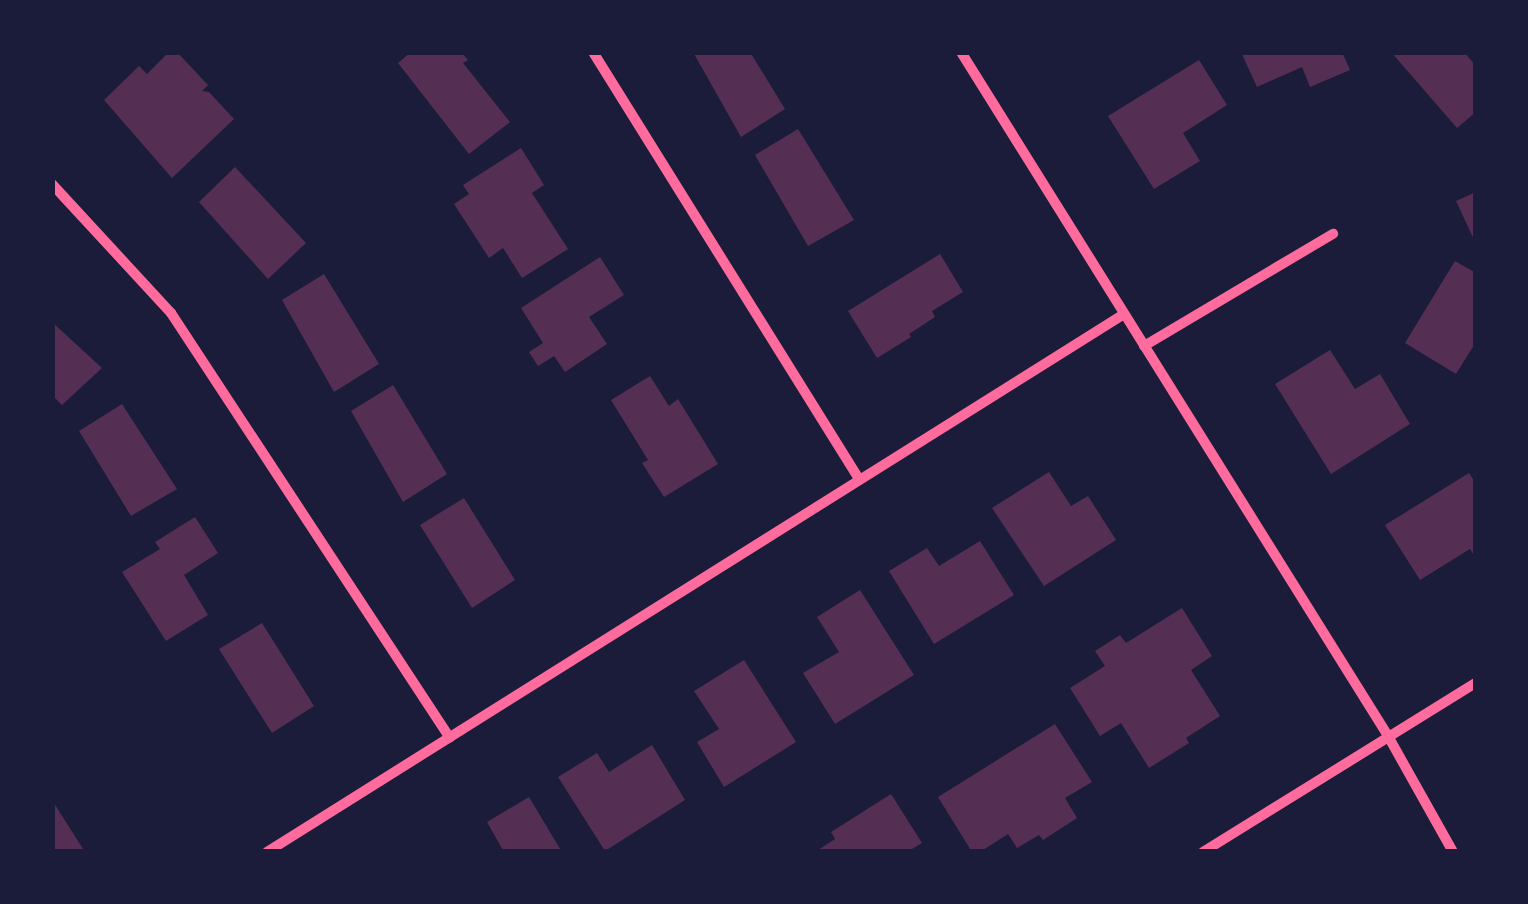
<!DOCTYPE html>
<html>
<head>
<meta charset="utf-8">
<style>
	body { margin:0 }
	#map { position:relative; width:1528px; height:904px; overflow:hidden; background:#1b1b3a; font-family:"Varela Round",sans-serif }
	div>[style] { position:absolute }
	.building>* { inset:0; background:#542f53 }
	.minor>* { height:10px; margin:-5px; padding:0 5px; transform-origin:5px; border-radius:5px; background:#ff6b9d }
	span { translate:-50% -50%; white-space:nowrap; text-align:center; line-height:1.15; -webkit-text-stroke:10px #1b1b3a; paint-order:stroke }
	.frame { position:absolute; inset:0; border:55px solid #1b1b3a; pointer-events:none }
</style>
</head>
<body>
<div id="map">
	<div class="building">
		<div style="clip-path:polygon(169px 52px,177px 52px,208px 85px,202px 91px,209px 92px,234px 119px,172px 178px,104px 100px,139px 66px,147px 74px)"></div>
		<div style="clip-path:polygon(411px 52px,461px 52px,468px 60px,463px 63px,510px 122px,469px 154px,398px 63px)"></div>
		<div style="clip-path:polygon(693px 52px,750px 52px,785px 109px,741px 137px)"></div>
		<div style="clip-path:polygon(1241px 52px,1342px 52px,1350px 70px,1310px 87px,1302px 67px,1257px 87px)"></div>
		<div style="clip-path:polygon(1391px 52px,1464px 52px,1476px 66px,1476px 112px,1457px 128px)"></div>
		<div style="clip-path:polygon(1199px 60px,1227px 105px,1183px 133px,1200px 161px,1154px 189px,1108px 116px)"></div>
		<div style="clip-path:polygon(798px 129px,854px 220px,808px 246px,755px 155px)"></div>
		<div style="clip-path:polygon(521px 148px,544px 185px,532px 193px,568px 249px,522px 278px,503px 248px,489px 258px,454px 204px,469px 194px,463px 185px)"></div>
		<div style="clip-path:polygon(235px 167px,306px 243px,268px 279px,199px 202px)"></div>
		<div style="clip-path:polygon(1476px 192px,1476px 244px,1456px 201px)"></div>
		<div style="clip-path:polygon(940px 254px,963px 292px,932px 311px,935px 317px,909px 334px,911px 337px,877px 358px,848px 311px)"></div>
		<div style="clip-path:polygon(600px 257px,624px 295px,589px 317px,607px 344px,565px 372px,554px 356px,538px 366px,529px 352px,543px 343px,521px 308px)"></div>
		<div style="clip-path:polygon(1455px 261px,1476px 273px,1476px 342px,1456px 374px,1405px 343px)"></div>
		<div style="clip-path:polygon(324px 274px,379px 364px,334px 392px,282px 300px)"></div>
		<div style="clip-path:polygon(52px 322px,102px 368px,62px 405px,52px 395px)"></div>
		<div style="clip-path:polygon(1330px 350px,1355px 389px,1380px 374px,1410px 424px,1331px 474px,1275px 384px)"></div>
		<div style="clip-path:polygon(650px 376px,669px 406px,678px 399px,718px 464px,664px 497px,642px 463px,648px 460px,611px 400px)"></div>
		<div style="clip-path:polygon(393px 385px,447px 474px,403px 502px,351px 411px)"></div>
		<div style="clip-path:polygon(122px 404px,177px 489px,131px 516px,79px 431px)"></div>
		<div style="clip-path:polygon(1049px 472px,1071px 506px,1088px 496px,1116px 540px,1044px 586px,992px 508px)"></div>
		<div style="clip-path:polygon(1469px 473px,1476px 484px,1476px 559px,1470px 549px,1420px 580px,1385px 525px)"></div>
		<div style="clip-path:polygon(464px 498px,515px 580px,472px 608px,420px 525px)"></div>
		<div style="clip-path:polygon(195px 517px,218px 553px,184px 575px,208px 615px,166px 641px,122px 572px,160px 549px,155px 542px)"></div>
		<div style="clip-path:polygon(980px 541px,1014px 595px,934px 644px,889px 571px,927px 548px,939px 566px)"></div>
		<div style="clip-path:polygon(860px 590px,914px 675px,835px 724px,803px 673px,839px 652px,817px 617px)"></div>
		<div style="clip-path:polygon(1182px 608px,1212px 656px,1191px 670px,1220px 716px,1186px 738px,1189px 743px,1149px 768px,1121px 723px,1100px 736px,1070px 688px,1105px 666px,1095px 651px,1120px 635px,1126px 643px)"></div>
		<div style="clip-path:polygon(262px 623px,314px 706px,272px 733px,219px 649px)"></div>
		<div style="clip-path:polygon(744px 660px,796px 742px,724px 787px,697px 742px,719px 729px,694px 691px)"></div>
		<div style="clip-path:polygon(1055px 724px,1092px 782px,1065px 798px,1077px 818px,1043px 840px,1039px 835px,1017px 848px,1008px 834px,980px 852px,972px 852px,938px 797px)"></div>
		<div style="clip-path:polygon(652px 745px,685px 800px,605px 851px,558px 777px,597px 753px,609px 772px)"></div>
		<div style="clip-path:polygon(891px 794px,922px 843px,907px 852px,815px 852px,835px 839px,831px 832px)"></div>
		<div style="clip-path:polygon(529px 797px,562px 852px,504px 852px,487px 822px)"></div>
		<div style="clip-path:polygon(52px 800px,85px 852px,52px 852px)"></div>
	</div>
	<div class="minor">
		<div style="left:593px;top:52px;width:503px;rotate:58.08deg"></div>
		<div style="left:961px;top:52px;width:806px;rotate:58.02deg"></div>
		<div style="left:1388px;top:736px;width:133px;rotate:60.7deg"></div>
		<div style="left:52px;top:184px;width:176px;rotate:47.3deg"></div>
		<div style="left:171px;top:313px;width:508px;rotate:56.72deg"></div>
		<div style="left:1144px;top:346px;width:220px;rotate:-30.7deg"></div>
		<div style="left:267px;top:852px;width:1012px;rotate:-32.12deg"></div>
		<div style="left:1203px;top:852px;width:321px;rotate:-31.8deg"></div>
	</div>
	<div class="frame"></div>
</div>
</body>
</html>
